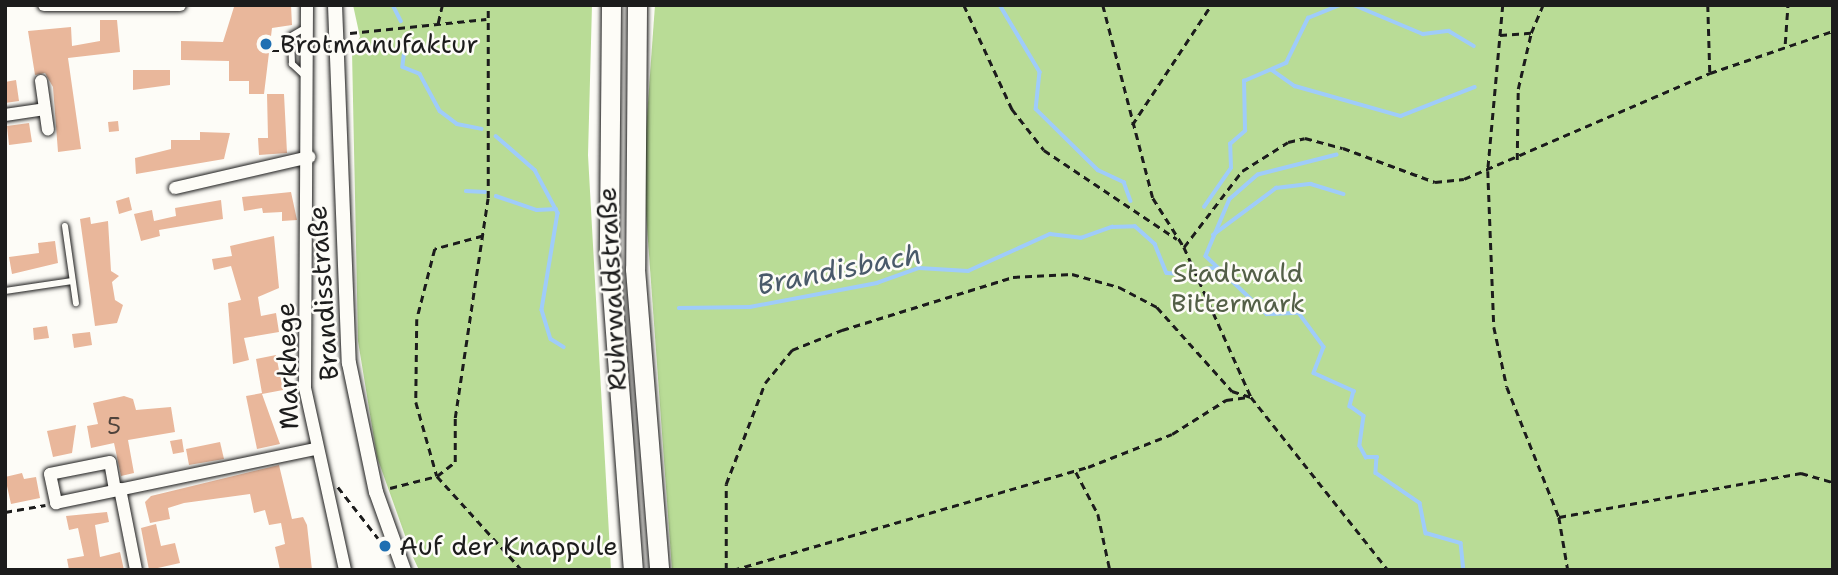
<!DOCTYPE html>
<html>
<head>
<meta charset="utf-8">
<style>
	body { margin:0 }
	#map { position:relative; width:1838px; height:575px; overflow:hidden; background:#fdfcf7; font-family:"Shantell Sans",sans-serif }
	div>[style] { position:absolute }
	.green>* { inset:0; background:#b9dc96 }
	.stream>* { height:3.5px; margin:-1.75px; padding:0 1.75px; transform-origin:1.75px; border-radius:1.75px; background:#9fccfa }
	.building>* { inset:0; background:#e9b79b }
	.path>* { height:2.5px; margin-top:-1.25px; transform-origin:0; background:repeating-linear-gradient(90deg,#1c1c1c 0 7px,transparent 0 12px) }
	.roads { filter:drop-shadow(0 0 2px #1c1c1c) drop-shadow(0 0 2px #1c1c1c) }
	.service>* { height:6px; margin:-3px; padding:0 3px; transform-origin:3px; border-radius:3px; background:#fdfcf7 }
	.minor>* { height:12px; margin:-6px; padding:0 6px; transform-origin:6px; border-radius:6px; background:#fdfcf7 }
	.tertiary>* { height:14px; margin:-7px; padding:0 7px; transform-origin:7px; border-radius:7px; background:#fdfcf7 }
	.trunk>* { height:19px; margin:-9.5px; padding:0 9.5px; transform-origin:9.5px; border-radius:9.5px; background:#fdfcf7 }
	.dots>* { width:19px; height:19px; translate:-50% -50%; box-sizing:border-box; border:4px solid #fdfcf7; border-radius:50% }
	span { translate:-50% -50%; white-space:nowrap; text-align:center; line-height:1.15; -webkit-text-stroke:5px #fdfcf7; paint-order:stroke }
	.number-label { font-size:23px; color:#4f433c }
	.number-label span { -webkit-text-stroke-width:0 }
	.poi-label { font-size:26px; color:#1c1c1c }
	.left { translate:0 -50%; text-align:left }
	.park-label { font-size:26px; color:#535f47 }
	.street-label { font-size:26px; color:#1c1c1c }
	.water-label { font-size:28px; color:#4a5a6a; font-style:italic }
	.frame { position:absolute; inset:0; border:7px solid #1c1c1c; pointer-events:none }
</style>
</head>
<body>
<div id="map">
	<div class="green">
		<div style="clip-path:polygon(353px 5px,592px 5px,588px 155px,611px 570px,419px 570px,412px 555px,377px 457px,358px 341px,352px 52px,360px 37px)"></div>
		<div style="clip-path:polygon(655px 5px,1833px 5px,1833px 570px,672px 570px,643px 172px)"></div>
	</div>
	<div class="stream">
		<div style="left:393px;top:5px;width:18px;rotate:63deg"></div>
		<div style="left:1000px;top:5px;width:78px;rotate:59.2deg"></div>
		<div style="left:1040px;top:72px;width:37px;rotate:96deg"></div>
		<div style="left:1036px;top:109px;width:87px;rotate:44.5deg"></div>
		<div style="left:1098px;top:170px;width:29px;rotate:25deg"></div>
		<div style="left:1124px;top:182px;width:20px;rotate:70deg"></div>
		<div style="left:1354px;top:5px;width:75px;rotate:22.8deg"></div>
		<div style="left:1423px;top:34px;width:26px;rotate:-7deg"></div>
		<div style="left:1449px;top:31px;width:29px;rotate:31deg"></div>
		<div style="left:406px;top:41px;width:26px;rotate:97deg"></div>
		<div style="left:403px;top:67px;width:18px;rotate:22deg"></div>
		<div style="left:420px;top:74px;width:42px;rotate:61.6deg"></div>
		<div style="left:440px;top:111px;width:21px;rotate:37deg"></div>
		<div style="left:457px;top:124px;width:25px;rotate:11deg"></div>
		<div style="left:1272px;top:70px;width:28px;rotate:35deg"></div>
		<div style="left:1295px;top:86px;width:110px;rotate:15.8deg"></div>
		<div style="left:1401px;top:116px;width:79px;rotate:-21.4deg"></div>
		<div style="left:496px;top:136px;width:52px;rotate:41.1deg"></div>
		<div style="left:535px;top:170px;width:49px;rotate:61.9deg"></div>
		<div style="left:558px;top:213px;width:98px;rotate:99.4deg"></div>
		<div style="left:542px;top:310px;width:30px;rotate:73deg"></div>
		<div style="left:551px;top:339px;width:15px;rotate:32deg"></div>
		<div style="left:1337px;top:155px;width:81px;rotate:165.8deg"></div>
		<div style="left:1258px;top:175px;width:37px;rotate:139deg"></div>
		<div style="left:1230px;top:199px;width:62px;rotate:112.8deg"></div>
		<div style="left:1206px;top:256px;width:84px;rotate:43.6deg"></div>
		<div style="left:1267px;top:314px;width:32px;rotate:-2deg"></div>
		<div style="left:1299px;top:313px;width:42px;rotate:53.7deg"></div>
		<div style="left:1324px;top:347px;width:28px;rotate:111deg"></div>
		<div style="left:1314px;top:373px;width:44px;rotate:24.2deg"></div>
		<div style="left:1354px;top:391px;width:16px;rotate:105deg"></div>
		<div style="left:1350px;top:406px;width:17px;rotate:36deg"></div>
		<div style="left:1364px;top:416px;width:30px;rotate:98deg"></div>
		<div style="left:1360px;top:446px;width:13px;rotate:61deg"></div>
		<div style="left:1366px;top:457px;width:11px"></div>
		<div style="left:1377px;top:457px;width:16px;rotate:94deg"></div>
		<div style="left:1376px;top:473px;width:53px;rotate:34.3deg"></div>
		<div style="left:1420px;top:503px;width:31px;rotate:79deg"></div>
		<div style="left:1426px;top:533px;width:36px;rotate:16deg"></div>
		<div style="left:1461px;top:543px;width:27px;rotate:84deg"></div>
		<div style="left:466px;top:191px;width:19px;rotate:3deg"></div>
		<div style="left:496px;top:196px;width:43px;rotate:18.9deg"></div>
		<div style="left:537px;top:210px;width:19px;rotate:-3deg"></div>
		<div style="left:1204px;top:207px;width:47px;rotate:-55.3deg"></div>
		<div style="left:1231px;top:168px;width:24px;rotate:-92deg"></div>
		<div style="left:1230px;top:144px;width:20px;rotate:-41deg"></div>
		<div style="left:1245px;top:131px;width:50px;rotate:-91.1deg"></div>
		<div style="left:1244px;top:81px;width:46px;rotate:-23.2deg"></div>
		<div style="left:1286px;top:63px;width:50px;rotate:-63.9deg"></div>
		<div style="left:1308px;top:18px;width:35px;rotate:-22deg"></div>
		<div style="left:1213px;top:235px;width:79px;rotate:-36.7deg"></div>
		<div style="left:1276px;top:188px;width:35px;rotate:-7deg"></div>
		<div style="left:1311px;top:184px;width:34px;rotate:17deg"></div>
		<div style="left:1204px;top:269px;width:10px;rotate:-6deg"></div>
		<div style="left:679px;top:308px;width:71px;rotate:-0.8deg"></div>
		<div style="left:750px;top:307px;width:129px;rotate:-10.7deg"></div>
		<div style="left:877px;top:283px;width:45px;rotate:-19.7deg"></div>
		<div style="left:919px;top:268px;width:49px;rotate:3.5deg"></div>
		<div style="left:968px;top:271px;width:90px;rotate:-24.3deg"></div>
		<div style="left:1050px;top:234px;width:31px;rotate:7deg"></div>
		<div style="left:1081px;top:238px;width:33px;rotate:-20deg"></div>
		<div style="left:1112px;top:227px;width:23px;rotate:-2deg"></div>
		<div style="left:1135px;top:226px;width:27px;rotate:42deg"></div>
		<div style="left:1155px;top:244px;width:31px;rotate:68deg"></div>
		<div style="left:1167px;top:273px;width:14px;rotate:4deg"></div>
	</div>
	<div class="building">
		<div style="clip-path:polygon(291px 5px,292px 25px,272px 28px,264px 94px,249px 94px,249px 81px,229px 81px,229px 61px,181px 60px,181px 41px,223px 42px,234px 7px)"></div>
		<div style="clip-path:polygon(100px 20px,117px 20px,120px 52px,68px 58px,81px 149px,58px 152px,53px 87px,45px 73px,35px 75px,28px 31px,71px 27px,72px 46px,100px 41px)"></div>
		<div style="clip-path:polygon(133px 70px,170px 70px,170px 85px,133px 90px)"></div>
		<div style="clip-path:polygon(16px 80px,19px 101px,5px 103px,5px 82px)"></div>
		<div style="clip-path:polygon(267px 94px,284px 94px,287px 153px,259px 155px,258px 138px,268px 138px)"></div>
		<div style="clip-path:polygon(118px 121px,119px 131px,109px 132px,108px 122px)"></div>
		<div style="clip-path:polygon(29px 123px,32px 142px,9px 145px,7px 126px)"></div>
		<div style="clip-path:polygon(200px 132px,230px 133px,224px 159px,136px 174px,135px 158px,171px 149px,171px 140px,200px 140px)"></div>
		<div style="clip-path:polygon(291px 192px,297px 220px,282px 221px,282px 212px,263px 213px,262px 208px,244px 211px,242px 197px)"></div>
		<div style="clip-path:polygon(129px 197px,132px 210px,119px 214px,116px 201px)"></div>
		<div style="clip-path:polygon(221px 200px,223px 219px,159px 230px,160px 236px,141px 241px,134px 214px,152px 210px,154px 221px,176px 216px,175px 208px)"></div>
		<div style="clip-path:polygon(90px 217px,91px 224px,108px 221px,111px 271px,119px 276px,112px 282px,115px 300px,123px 305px,117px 323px,95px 326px,80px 219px)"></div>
		<div style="clip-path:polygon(274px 236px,279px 288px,258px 297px,261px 316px,276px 313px,279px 332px,244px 338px,249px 360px,233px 364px,228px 303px,241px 300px,231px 266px,214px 270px,212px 259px,232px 256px,230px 246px)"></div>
		<div style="clip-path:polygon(55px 241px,58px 263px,12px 274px,9px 257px,39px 253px,38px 243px)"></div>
		<div style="clip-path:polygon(47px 326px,49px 338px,34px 340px,33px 328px)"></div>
		<div style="clip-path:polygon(90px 332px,92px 345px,74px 348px,72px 334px)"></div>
		<div style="clip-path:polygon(276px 355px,283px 390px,262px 394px,280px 444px,257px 449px,246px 396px,262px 393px,256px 359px)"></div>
		<div style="clip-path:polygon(124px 396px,133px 399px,136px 410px,171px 407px,175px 432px,128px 440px,134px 473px,121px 476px,114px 443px,91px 448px,87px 426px,98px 424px,93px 403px)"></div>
		<div style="clip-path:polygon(76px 425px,72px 453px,53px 457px,47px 431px)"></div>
		<div style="clip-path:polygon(182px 439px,184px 452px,173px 454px,170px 441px)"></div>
		<div style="clip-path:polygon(220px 442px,224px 459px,189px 465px,186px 449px)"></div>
		<div style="clip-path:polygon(279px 465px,292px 519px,303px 517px,307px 525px,312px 570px,280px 570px,275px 547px,285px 544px,281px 523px,269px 525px,265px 510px,254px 513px,250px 494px,184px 503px,168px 508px,170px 519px,150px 523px,145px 502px,151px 496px)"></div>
		<div style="clip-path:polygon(22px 473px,24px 479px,36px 477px,40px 498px,11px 504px,5px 477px)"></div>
		<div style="clip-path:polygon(107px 512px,109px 522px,95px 525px,100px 557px,120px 552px,124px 570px,69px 570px,67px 559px,84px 556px,78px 528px,69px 530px,66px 516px)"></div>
		<div style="clip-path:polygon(156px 524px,161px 546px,175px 543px,180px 563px,149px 570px,141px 528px)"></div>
	</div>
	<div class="path">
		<div style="left:964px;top:5px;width:115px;rotate:65.2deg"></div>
		<div style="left:1012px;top:109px;width:52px;rotate:52deg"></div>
		<div style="left:1044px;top:150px;width:160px;rotate:33.8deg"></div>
		<div style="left:1103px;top:5px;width:199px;rotate:75.5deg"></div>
		<div style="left:1153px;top:198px;width:58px;rotate:57.7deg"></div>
		<div style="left:1184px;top:247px;width:164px;rotate:65.9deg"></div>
		<div style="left:1251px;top:397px;width:221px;rotate:51.6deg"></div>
		<div style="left:1503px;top:5px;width:167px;rotate:95.2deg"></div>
		<div style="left:1488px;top:171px;width:156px;rotate:87.8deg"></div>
		<div style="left:1494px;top:327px;width:61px;rotate:77.8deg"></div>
		<div style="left:1507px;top:387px;width:140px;rotate:68.2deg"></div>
		<div style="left:1559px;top:517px;width:54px;rotate:80.4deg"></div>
		<div style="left:1708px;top:5px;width:68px;rotate:88.3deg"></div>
		<div style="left:438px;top:23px;width:18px;rotate:-77deg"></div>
		<div style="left:350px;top:33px;width:137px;rotate:-5.9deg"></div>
		<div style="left:1500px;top:35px;width:31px;rotate:-4deg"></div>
		<div style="left:1531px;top:33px;width:30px;rotate:-67deg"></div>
		<div style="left:1785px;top:44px;width:39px;rotate:-86deg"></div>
		<div style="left:272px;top:51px;width:9px"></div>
		<div style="left:1132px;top:125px;width:144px;rotate:-56.6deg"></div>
		<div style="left:1517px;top:160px;width:71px;rotate:-89.2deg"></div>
		<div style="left:1518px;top:89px;width:57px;rotate:-76.9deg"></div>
		<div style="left:483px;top:236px;width:50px;rotate:164.8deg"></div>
		<div style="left:435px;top:249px;width:72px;rotate:104.4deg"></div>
		<div style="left:417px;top:319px;width:83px;rotate:90.7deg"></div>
		<div style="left:416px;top:402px;width:77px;rotate:74.2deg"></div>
		<div style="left:437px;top:476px;width:127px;rotate:47.9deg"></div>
		<div style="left:1184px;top:247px;width:96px;rotate:-52.7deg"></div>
		<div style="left:1242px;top:171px;width:54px;rotate:-32.2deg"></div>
		<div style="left:1288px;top:142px;width:17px;rotate:-13deg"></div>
		<div style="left:1305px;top:138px;width:39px;rotate:15deg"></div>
		<div style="left:1343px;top:148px;width:98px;rotate:20.3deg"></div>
		<div style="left:1435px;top:182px;width:29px;rotate:-6deg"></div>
		<div style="left:1464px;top:179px;width:268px;rotate:-23.3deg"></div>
		<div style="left:1710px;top:73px;width:130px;rotate:-18.9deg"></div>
		<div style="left:1076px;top:472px;width:47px;rotate:62.4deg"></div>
		<div style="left:1098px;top:514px;width:57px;rotate:77.9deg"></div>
		<div style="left:338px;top:487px;width:65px;rotate:51.9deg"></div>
		<div style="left:390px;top:488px;width:49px;rotate:-14.3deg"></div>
		<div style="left:437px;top:476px;width:23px;rotate:-38deg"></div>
		<div style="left:455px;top:462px;width:44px;rotate:-90deg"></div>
		<div style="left:455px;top:418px;width:222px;rotate:-81.5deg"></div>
		<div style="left:488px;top:198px;width:193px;rotate:-90deg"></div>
		<div style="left:5px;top:512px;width:41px;rotate:-9.9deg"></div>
		<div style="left:1559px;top:517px;width:246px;rotate:-10.3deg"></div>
		<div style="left:1801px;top:473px;width:33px;rotate:16deg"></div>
		<div style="left:726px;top:570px;width:86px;rotate:-90deg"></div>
		<div style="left:726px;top:484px;width:108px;rotate:-68.9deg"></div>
		<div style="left:765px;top:383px;width:43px;rotate:-50.7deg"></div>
		<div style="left:792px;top:350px;width:54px;rotate:-21.8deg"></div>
		<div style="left:842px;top:330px;width:179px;rotate:-17.2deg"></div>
		<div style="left:1013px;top:277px;width:59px;rotate:-2.9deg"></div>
		<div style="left:1072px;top:274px;width:49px;rotate:15.5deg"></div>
		<div style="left:1119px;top:287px;width:43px;rotate:27.8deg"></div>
		<div style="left:1157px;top:307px;width:113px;rotate:48.2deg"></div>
		<div style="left:1232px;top:391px;width:20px;rotate:18deg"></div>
		<div style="left:733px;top:570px;width:370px;rotate:-16.2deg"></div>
		<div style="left:1088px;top:467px;width:90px;rotate:-21.4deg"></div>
		<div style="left:1172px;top:434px;width:64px;rotate:-32.2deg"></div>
		<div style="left:1226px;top:400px;width:22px;rotate:-8deg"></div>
	</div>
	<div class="roads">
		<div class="service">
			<div style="left:305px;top:76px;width:18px;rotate:-137deg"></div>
			<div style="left:292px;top:64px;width:28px;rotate:-92deg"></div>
			<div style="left:291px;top:36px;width:16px;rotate:-30deg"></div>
			<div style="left:65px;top:226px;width:78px;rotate:81.9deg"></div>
			<div style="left:5px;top:291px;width:68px;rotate:-8.5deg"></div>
		</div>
		<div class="minor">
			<div style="left:44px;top:5px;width:136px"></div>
			<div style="left:307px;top:5px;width:383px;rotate:90.3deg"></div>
			<div style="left:305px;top:388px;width:186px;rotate:77.6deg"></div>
			<div style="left:41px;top:81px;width:49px;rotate:81.9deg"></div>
			<div style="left:5px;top:115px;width:40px;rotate:-8.5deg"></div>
			<div style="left:175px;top:188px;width:138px;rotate:-13deg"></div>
			<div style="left:120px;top:489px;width:83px;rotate:78.8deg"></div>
			<div style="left:115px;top:490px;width:28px;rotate:-100deg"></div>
			<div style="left:110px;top:462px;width:61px;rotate:168.7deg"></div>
			<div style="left:50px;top:474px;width:30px;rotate:78deg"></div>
			<div style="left:56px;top:503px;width:264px;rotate:-11.8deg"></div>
		</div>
		<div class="tertiary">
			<div style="left:335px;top:5px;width:358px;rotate:87.8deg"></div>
			<div style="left:349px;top:363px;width:132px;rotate:78.2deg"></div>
			<div style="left:376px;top:492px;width:83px;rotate:70.3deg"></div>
		</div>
		<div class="trunk">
			<div style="left:611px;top:5px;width:247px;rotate:90.5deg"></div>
			<div style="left:609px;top:252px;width:319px;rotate:85.7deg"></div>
			<div style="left:637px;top:5px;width:264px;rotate:90.4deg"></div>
			<div style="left:635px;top:269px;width:302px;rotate:85.4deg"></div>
		</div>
	</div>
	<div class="dots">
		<div style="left:266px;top:44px;background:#1f6fb2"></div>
		<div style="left:385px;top:546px;background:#1f6fb2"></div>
	</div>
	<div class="number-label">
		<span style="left:114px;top:426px">5</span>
	</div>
	<div class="poi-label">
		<span class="left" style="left:280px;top:44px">Brotmanufaktur</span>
		<span class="left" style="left:399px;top:546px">Auf der Knappule</span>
	</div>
	<div class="park-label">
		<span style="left:1238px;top:288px">Stadtwald<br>Bittermark</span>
	</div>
	<div class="street-label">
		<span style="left:612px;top:289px;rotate:-93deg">Ruhrwaldstraße</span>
		<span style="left:323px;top:293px;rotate:-94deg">Brandisstraße</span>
		<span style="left:287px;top:366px;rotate:-92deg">Markhege</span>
	</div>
	<div class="water-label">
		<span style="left:839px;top:269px;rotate:-11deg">Brandisbach</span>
	</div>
	<div class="frame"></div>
</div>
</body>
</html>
